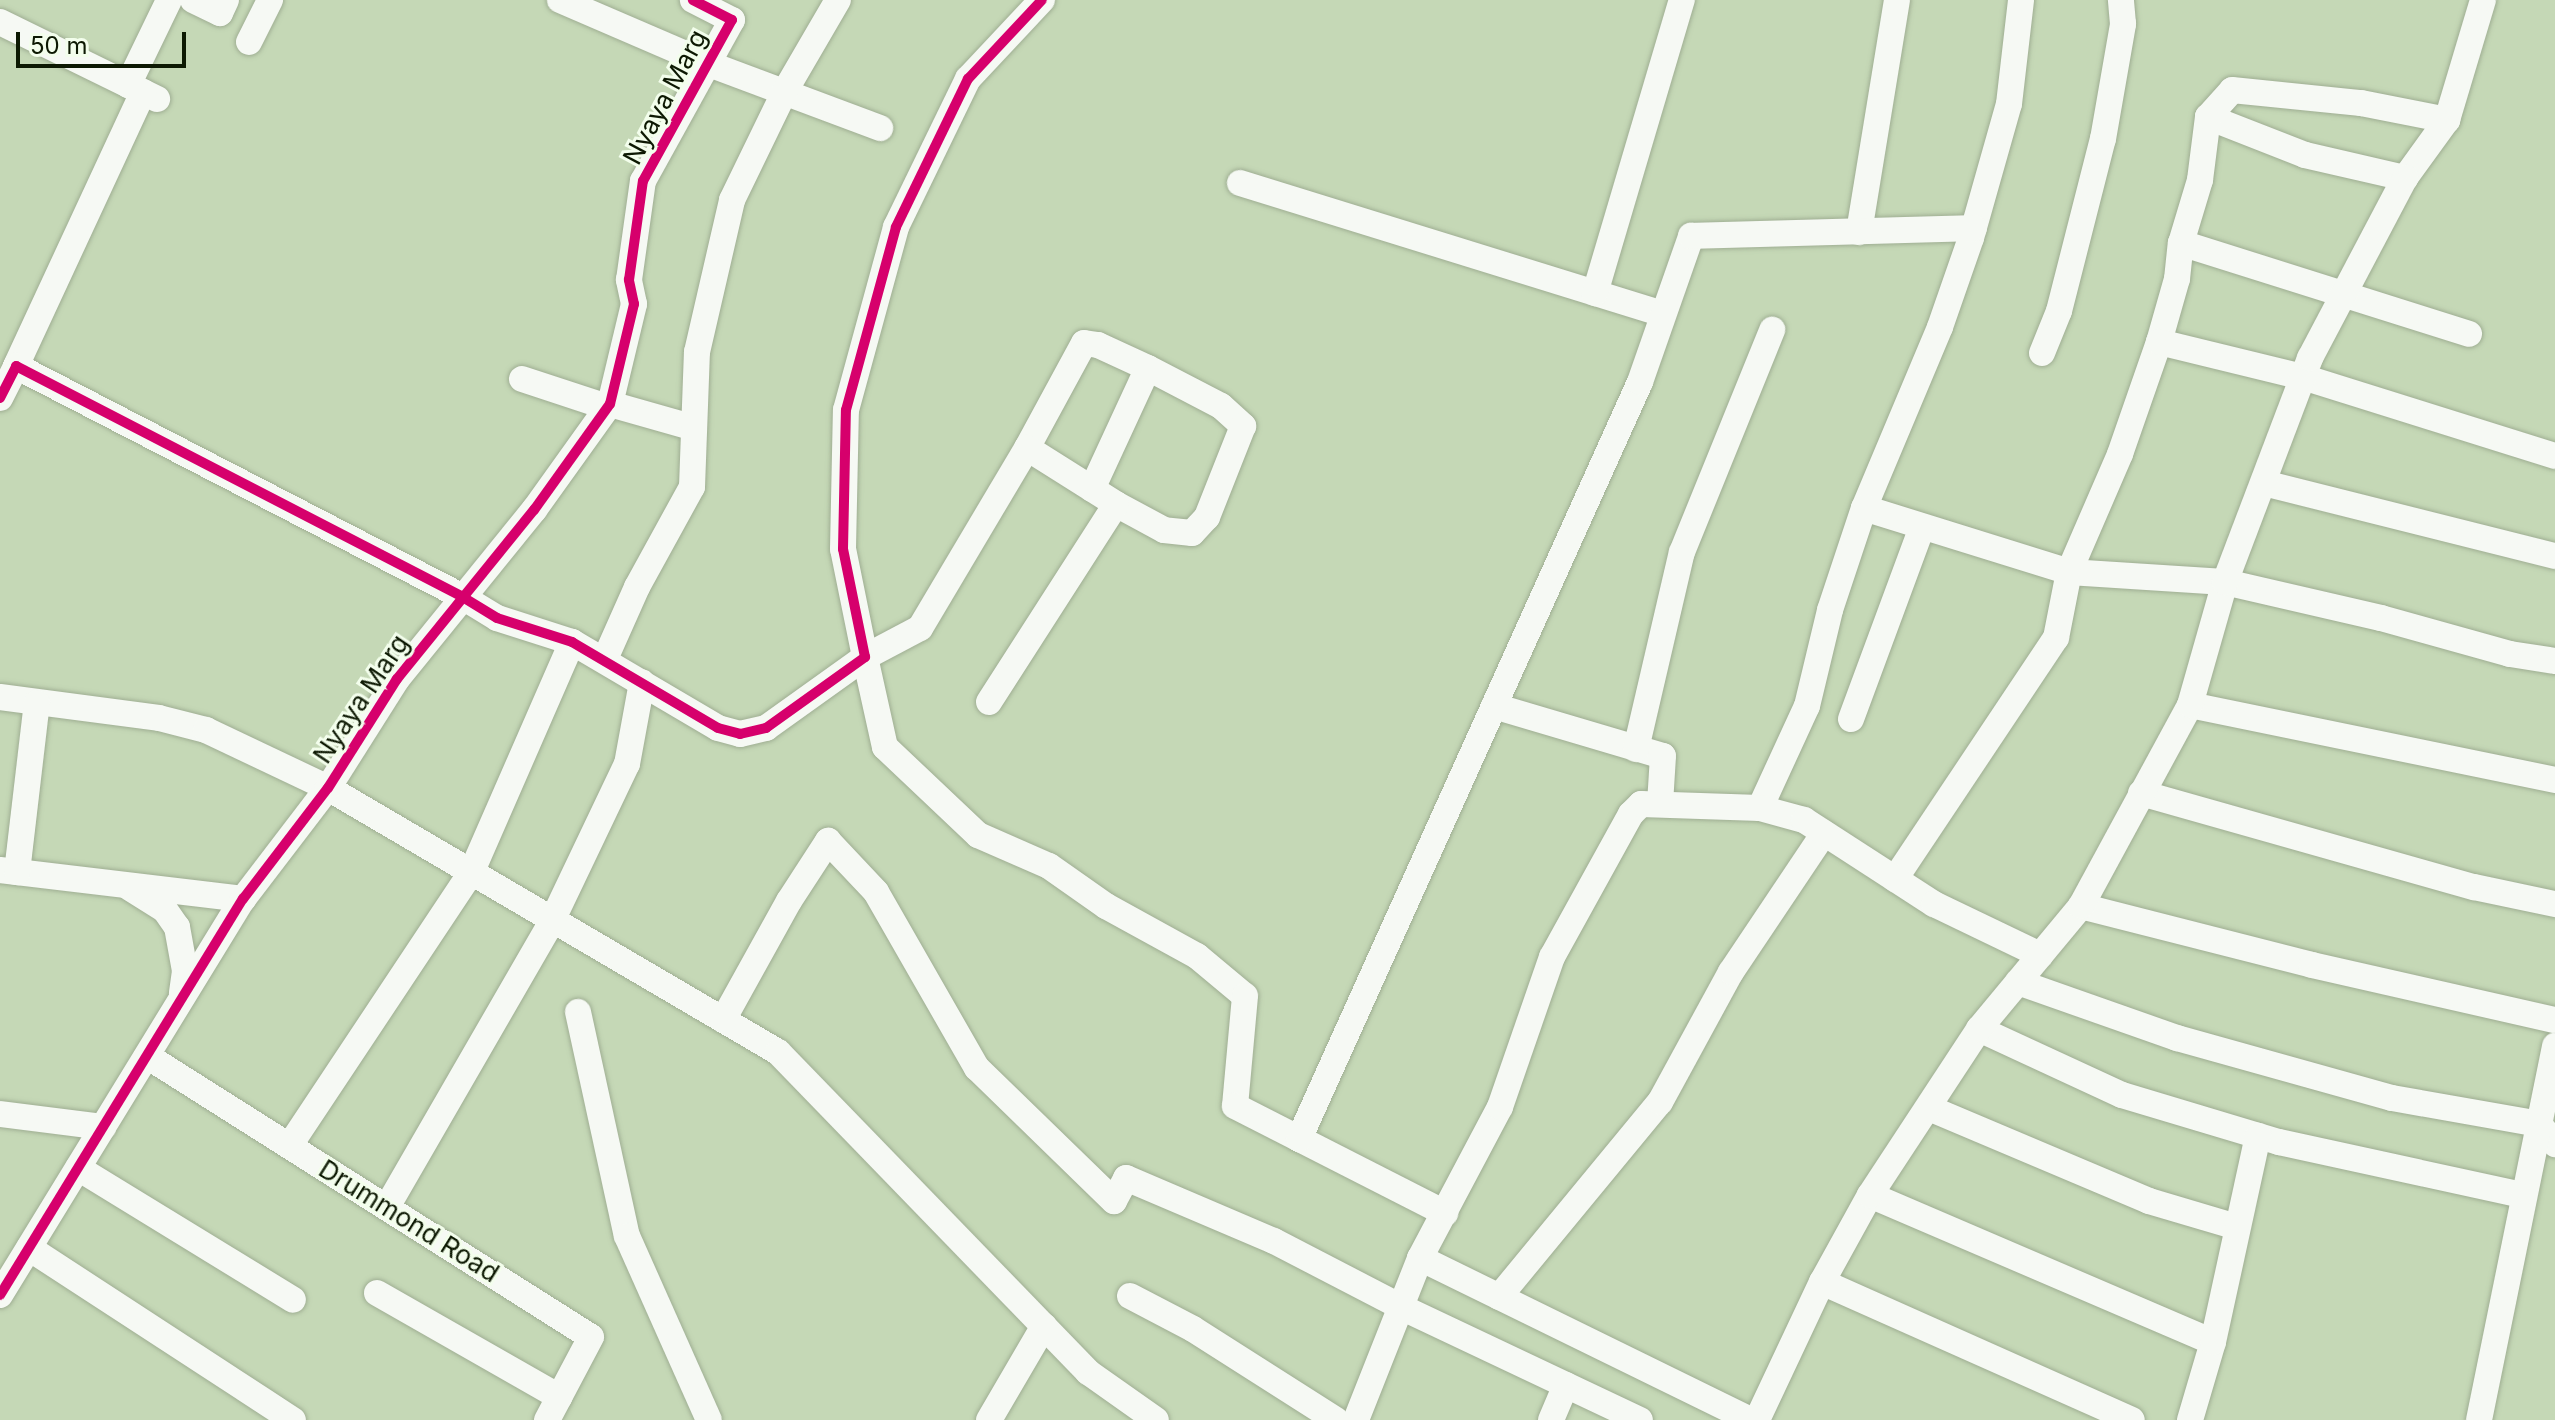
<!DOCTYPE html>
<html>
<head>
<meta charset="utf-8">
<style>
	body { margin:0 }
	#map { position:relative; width:2555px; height:1420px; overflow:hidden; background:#c5d8b6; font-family:Inter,sans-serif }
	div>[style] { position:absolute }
	.roads { filter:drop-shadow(0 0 2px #9fae93) drop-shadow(0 0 2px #9fae93) }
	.minor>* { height:26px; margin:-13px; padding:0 13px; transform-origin:13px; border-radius:13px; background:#f6f9f4 }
	.cycleway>* { height:10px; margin:-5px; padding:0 5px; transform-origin:5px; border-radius:5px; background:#d6006c }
	span { translate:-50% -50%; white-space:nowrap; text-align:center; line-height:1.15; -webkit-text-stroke:6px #f3feec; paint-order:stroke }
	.street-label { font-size:26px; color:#0d1903 }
	.scale { position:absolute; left:16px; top:32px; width:170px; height:36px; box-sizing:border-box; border:4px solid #0d1903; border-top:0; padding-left:10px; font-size:24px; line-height:28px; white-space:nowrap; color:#0d1903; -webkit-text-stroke:6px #f3feec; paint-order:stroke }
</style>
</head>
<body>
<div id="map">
	<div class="roads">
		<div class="minor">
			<div style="left:193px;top:0;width:30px;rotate:26deg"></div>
			<div style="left:220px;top:13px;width:14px;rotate:-65deg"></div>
			<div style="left:560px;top:0;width:159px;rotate:23.3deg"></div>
			<div style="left:706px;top:63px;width:186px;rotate:20.5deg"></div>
			<div style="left:0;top:22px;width:175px;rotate:26.1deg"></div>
			<div style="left:249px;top:42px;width:47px;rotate:-63.4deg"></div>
			<div style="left:128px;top:85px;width:94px;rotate:-64.2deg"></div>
			<div style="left:2208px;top:117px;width:104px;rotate:21.4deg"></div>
			<div style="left:2305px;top:155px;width:103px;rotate:13deg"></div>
			<div style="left:2405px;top:178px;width:72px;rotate:-54.1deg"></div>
			<div style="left:2447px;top:120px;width:125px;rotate:-73.3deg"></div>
			<div style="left:1240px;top:183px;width:442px;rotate:17.2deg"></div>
			<div style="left:1859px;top:232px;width:235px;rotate:-80.7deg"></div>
			<div style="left:2181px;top:243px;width:302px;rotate:17.5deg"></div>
			<div style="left:1595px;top:293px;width:306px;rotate:-73.5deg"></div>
			<div style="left:2159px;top:342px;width:66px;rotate:-74.1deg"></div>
			<div style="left:2177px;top:279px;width:36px;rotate:-84deg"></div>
			<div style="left:2181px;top:243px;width:66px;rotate:-73.2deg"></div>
			<div style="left:2200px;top:180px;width:64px;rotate:-82.8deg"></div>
			<div style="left:2208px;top:117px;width:36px;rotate:-48deg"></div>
			<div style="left:2232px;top:90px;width:130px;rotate:5.8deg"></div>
			<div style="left:2361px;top:103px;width:88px;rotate:11.2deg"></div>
			<div style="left:2042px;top:353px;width:45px;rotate:-68deg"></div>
			<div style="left:2059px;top:311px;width:178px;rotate:-75.7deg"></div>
			<div style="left:2103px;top:139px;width:117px;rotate:-80.1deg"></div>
			<div style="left:2123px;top:24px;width:24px;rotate:-95deg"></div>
			<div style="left:16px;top:366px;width:302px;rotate:-65.1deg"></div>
			<div style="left:1148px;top:368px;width:55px;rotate:-155.3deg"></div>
			<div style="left:1098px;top:345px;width:14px;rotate:-172deg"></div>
			<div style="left:1084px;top:343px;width:119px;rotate:118.5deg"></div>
			<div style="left:1027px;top:448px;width:209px;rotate:120.7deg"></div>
			<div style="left:920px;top:628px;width:62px;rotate:152.2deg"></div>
			<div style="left:865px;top:657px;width:92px;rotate:77.5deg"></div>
			<div style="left:885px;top:747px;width:128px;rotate:43.4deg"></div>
			<div style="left:978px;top:835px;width:77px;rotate:23.6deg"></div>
			<div style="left:1049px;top:866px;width:70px;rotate:35.1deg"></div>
			<div style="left:1106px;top:906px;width:104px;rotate:28.8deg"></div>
			<div style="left:1197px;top:956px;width:62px;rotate:39.8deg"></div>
			<div style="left:1245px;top:996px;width:110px;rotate:95.2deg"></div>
			<div style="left:1235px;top:1106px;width:236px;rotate:27deg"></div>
			<div style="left:522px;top:379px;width:86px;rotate:18.2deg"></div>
			<div style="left:604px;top:406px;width:6px;rotate:-18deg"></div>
			<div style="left:610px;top:404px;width:87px;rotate:15.9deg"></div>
			<div style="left:0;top:398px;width:36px;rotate:-63deg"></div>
			<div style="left:16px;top:366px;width:501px;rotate:27.33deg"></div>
			<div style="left:461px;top:596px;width:42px;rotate:31.4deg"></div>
			<div style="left:497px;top:618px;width:79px;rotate:17.7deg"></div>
			<div style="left:572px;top:642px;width:169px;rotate:30.5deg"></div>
			<div style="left:718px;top:728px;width:23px;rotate:15deg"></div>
			<div style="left:740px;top:734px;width:27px;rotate:-13deg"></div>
			<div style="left:766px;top:728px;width:122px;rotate:-35.6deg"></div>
			<div style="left:865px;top:657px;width:110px;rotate:-101.5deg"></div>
			<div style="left:843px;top:549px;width:139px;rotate:-88.8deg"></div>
			<div style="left:846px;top:410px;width:190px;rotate:-74.7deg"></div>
			<div style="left:896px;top:227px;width:165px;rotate:-64.1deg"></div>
			<div style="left:968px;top:79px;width:108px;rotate:-46.9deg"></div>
			<div style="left:2264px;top:483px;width:300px;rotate:14.1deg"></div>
			<div style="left:1092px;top:489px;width:133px;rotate:-65.2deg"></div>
			<div style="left:1148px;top:368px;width:82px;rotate:27.5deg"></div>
			<div style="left:1221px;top:406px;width:30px;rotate:42deg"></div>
			<div style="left:1243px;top:426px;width:98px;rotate:111.6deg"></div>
			<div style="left:1207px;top:517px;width:22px;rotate:133deg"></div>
			<div style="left:1192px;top:533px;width:28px;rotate:-174deg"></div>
			<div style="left:1164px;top:530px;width:55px;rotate:-151.6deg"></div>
			<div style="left:1864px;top:508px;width:196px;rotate:-67.2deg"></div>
			<div style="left:1940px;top:327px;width:94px;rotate:-70.8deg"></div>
			<div style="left:1971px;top:238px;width:139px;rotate:-74.2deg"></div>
			<div style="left:2009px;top:104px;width:105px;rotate:-83.4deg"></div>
			<div style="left:605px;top:659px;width:79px;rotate:-66deg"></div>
			<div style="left:637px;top:587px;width:114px;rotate:-61.2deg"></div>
			<div style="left:692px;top:487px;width:135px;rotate:-87.9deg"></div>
			<div style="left:697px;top:352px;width:156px;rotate:-77deg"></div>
			<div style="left:732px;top:200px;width:121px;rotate:-64.1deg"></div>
			<div style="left:785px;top:91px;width:105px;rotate:-59.8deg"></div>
			<div style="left:0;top:697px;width:160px;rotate:7.5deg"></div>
			<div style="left:159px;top:718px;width:49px;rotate:14.3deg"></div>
			<div style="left:206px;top:730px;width:135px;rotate:25.4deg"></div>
			<div style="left:328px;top:788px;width:522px;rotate:30.4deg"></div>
			<div style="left:778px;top:1052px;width:446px;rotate:45.9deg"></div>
			<div style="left:1088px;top:1372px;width:83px;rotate:35.2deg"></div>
			<div style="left:989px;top:702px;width:235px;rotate:-57.3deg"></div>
			<div style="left:1116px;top:504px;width:105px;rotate:-147.8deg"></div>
			<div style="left:2190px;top:705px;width:373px;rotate:11.6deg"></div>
			<div style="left:1494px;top:706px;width:176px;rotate:16.5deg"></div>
			<div style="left:1663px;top:756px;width:48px;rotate:93.6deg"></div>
			<div style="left:1851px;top:719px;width:205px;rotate:-69.7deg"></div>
			<div style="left:1636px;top:749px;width:202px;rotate:-76.9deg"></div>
			<div style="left:1682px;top:552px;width:240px;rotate:-67.9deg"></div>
			<div style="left:2141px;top:793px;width:346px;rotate:15.8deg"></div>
			<div style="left:2474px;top:887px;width:83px;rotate:11.9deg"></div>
			<div style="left:1760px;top:808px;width:112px;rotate:-65.3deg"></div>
			<div style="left:1807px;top:706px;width:99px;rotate:-76.5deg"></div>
			<div style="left:1830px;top:610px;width:108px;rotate:-71.6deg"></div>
			<div style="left:1864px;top:508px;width:215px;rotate:17.3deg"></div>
			<div style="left:2069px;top:572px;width:129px;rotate:-66.6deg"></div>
			<div style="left:2120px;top:454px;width:119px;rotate:-70.8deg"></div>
			<div style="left:2159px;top:342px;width:148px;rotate:13.7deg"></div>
			<div style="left:2303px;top:377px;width:264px;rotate:17.4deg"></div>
			<div style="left:0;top:870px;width:245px;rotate:6.8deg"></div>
			<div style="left:17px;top:872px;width:170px;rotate:-83.3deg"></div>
			<div style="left:1895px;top:879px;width:290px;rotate:-56.3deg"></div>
			<div style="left:2056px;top:638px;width:67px;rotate:-78.9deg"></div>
			<div style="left:2069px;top:572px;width:156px;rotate:3.7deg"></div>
			<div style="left:2225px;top:582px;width:160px;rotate:13deg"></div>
			<div style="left:2381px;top:618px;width:134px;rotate:15.6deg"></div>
			<div style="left:2510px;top:654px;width:46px;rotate:8.8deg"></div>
			<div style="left:130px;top:888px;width:41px;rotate:32.2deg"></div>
			<div style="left:165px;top:910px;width:21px;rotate:55deg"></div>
			<div style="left:177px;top:927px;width:45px;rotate:79.7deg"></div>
			<div style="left:185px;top:971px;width:22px;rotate:98deg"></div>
			<div style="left:2081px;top:906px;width:238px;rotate:14.3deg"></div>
			<div style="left:2312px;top:965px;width:249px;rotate:12.8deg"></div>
			<div style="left:2018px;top:982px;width:169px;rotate:19.4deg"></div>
			<div style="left:2177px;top:1038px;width:223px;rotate:15.6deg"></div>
			<div style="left:2392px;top:1098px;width:149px;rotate:10deg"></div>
			<div style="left:2539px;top:1124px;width:26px;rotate:51deg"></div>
			<div style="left:578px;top:1012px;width:229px;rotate:77.7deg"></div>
			<div style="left:627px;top:1236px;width:201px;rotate:66deg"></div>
			<div style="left:723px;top:1020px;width:136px;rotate:-61deg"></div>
			<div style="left:789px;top:901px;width:72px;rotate:-57deg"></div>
			<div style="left:828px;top:841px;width:70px;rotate:46.7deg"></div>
			<div style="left:876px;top:892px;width:203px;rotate:60.2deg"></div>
			<div style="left:977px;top:1068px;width:191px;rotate:44.2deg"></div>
			<div style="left:1114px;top:1201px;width:26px;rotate:-62deg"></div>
			<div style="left:1126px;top:1178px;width:161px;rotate:23.1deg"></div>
			<div style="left:1274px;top:1241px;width:145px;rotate:27.4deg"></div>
			<div style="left:1403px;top:1308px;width:262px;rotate:25.3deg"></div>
			<div style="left:1979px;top:1029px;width:157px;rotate:24.8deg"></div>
			<div style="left:2122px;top:1095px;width:164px;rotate:16.7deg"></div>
			<div style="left:2279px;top:1142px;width:250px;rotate:12.3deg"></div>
			<div style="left:147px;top:1056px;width:525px;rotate:32.33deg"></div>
			<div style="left:591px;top:1337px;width:94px;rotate:117.9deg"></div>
			<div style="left:1929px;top:1108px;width:239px;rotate:22.9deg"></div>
			<div style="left:2149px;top:1201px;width:92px;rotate:16.5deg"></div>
			<div style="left:0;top:1114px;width:104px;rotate:7.2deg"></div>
			<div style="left:1299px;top:1139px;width:830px;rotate:-65.75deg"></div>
			<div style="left:1640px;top:382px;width:155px;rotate:-70.7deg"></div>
			<div style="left:1691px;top:236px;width:283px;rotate:-1.6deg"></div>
			<div style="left:290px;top:1145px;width:329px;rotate:-56.4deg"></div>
			<div style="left:472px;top:871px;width:250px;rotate:-66.4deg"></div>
			<div style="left:78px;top:1168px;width:252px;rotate:31.5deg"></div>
			<div style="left:1870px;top:1195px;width:373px;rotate:23.2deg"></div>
			<div style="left:387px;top:1207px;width:330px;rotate:-60deg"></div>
			<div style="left:552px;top:921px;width:174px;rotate:-64.5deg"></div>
			<div style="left:627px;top:764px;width:83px;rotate:-79.6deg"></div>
			<div style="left:29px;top:1248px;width:315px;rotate:33.1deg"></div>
			<div style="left:1420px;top:1258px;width:369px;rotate:26.1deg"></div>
			<div style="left:1822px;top:1282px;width:339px;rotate:24deg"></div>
			<div style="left:377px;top:1293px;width:210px;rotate:29.7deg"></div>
			<div style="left:0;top:1295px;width:465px;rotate:-58.5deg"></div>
			<div style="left:243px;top:899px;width:140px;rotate:-52.6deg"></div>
			<div style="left:328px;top:788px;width:129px;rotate:-57.7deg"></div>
			<div style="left:397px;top:679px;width:218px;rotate:-51deg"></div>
			<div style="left:534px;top:510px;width:130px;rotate:-54.4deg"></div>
			<div style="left:610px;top:404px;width:103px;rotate:-76.5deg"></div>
			<div style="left:634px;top:304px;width:25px;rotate:-102deg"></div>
			<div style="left:629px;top:280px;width:100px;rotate:-82deg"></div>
			<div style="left:643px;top:181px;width:184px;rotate:-61.1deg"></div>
			<div style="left:732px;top:20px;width:44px;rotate:-152.9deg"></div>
			<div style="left:1130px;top:1296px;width:71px;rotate:27.6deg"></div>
			<div style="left:1193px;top:1329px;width:169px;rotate:32.5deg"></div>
			<div style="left:1499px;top:1297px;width:253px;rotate:-50.5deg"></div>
			<div style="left:1660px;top:1102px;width:148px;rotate:-61.4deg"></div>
			<div style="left:1731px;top:972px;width:167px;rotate:-56.2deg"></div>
			<div style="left:989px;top:1420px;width:109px;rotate:-59.7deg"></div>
			<div style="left:1356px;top:1420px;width:174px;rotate:-68.4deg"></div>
			<div style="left:1420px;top:1258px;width:171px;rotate:-62.1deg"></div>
			<div style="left:1500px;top:1107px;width:159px;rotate:-70.9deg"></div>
			<div style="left:1552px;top:957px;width:163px;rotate:-61.1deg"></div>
			<div style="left:1631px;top:814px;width:14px;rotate:-45deg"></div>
			<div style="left:1641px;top:804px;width:119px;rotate:1.9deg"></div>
			<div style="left:1760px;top:808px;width:46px;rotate:15.3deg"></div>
			<div style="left:1804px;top:820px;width:155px;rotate:32.9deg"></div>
			<div style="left:1934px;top:904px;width:118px;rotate:25.7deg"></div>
			<div style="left:1551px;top:1420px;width:38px;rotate:-67deg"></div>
			<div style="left:1757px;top:1420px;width:153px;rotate:-64.8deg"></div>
			<div style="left:1822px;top:1282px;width:99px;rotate:-61.1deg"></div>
			<div style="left:1870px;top:1195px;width:199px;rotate:-56.7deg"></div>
			<div style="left:1979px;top:1029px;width:160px;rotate:-50.3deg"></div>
			<div style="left:2081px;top:906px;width:229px;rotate:-61.5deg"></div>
			<div style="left:2190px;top:705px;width:128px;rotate:-74.1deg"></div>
			<div style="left:2225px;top:582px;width:240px;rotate:-69.2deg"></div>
			<div style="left:2310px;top:358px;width:204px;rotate:-62.2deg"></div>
			<div style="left:2190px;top:1420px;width:81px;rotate:-73.6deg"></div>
			<div style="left:2213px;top:1342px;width:211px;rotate:-77.7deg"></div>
			<div style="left:2479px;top:1420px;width:382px;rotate:-78.5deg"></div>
		</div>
	</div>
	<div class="cycleway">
		<div style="left:0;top:398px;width:36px;rotate:-63deg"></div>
		<div style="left:16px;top:366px;width:501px;rotate:27.33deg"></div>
		<div style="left:461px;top:596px;width:42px;rotate:31.4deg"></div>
		<div style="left:497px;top:618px;width:79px;rotate:17.7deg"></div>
		<div style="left:572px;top:642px;width:169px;rotate:30.5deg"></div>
		<div style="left:718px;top:728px;width:23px;rotate:15deg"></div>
		<div style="left:740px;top:734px;width:27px;rotate:-13deg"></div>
		<div style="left:766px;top:728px;width:122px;rotate:-35.6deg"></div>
		<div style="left:865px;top:657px;width:110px;rotate:-101.5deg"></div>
		<div style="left:843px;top:549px;width:139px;rotate:-88.8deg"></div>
		<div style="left:846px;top:410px;width:190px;rotate:-74.7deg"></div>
		<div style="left:896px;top:227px;width:165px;rotate:-64.1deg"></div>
		<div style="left:968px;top:79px;width:108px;rotate:-46.9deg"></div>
		<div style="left:0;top:1295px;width:465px;rotate:-58.5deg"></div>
		<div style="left:243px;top:899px;width:140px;rotate:-52.6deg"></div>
		<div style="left:328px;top:788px;width:129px;rotate:-57.7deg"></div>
		<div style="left:397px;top:679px;width:218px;rotate:-51deg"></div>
		<div style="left:534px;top:510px;width:130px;rotate:-54.4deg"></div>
		<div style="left:610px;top:404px;width:103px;rotate:-76.5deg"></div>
		<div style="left:634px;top:304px;width:25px;rotate:-102deg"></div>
		<div style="left:629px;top:280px;width:100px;rotate:-82deg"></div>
		<div style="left:643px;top:181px;width:184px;rotate:-61.1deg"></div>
		<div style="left:732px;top:20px;width:44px;rotate:-152.9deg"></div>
	</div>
	<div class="street-label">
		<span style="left:665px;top:97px;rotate:-62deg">Nyaya Marg</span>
		<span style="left:361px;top:699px;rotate:-56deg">Nyaya Marg</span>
		<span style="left:409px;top:1221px;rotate:32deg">Drummond Road</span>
	</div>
	<div class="scale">50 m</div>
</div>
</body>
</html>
